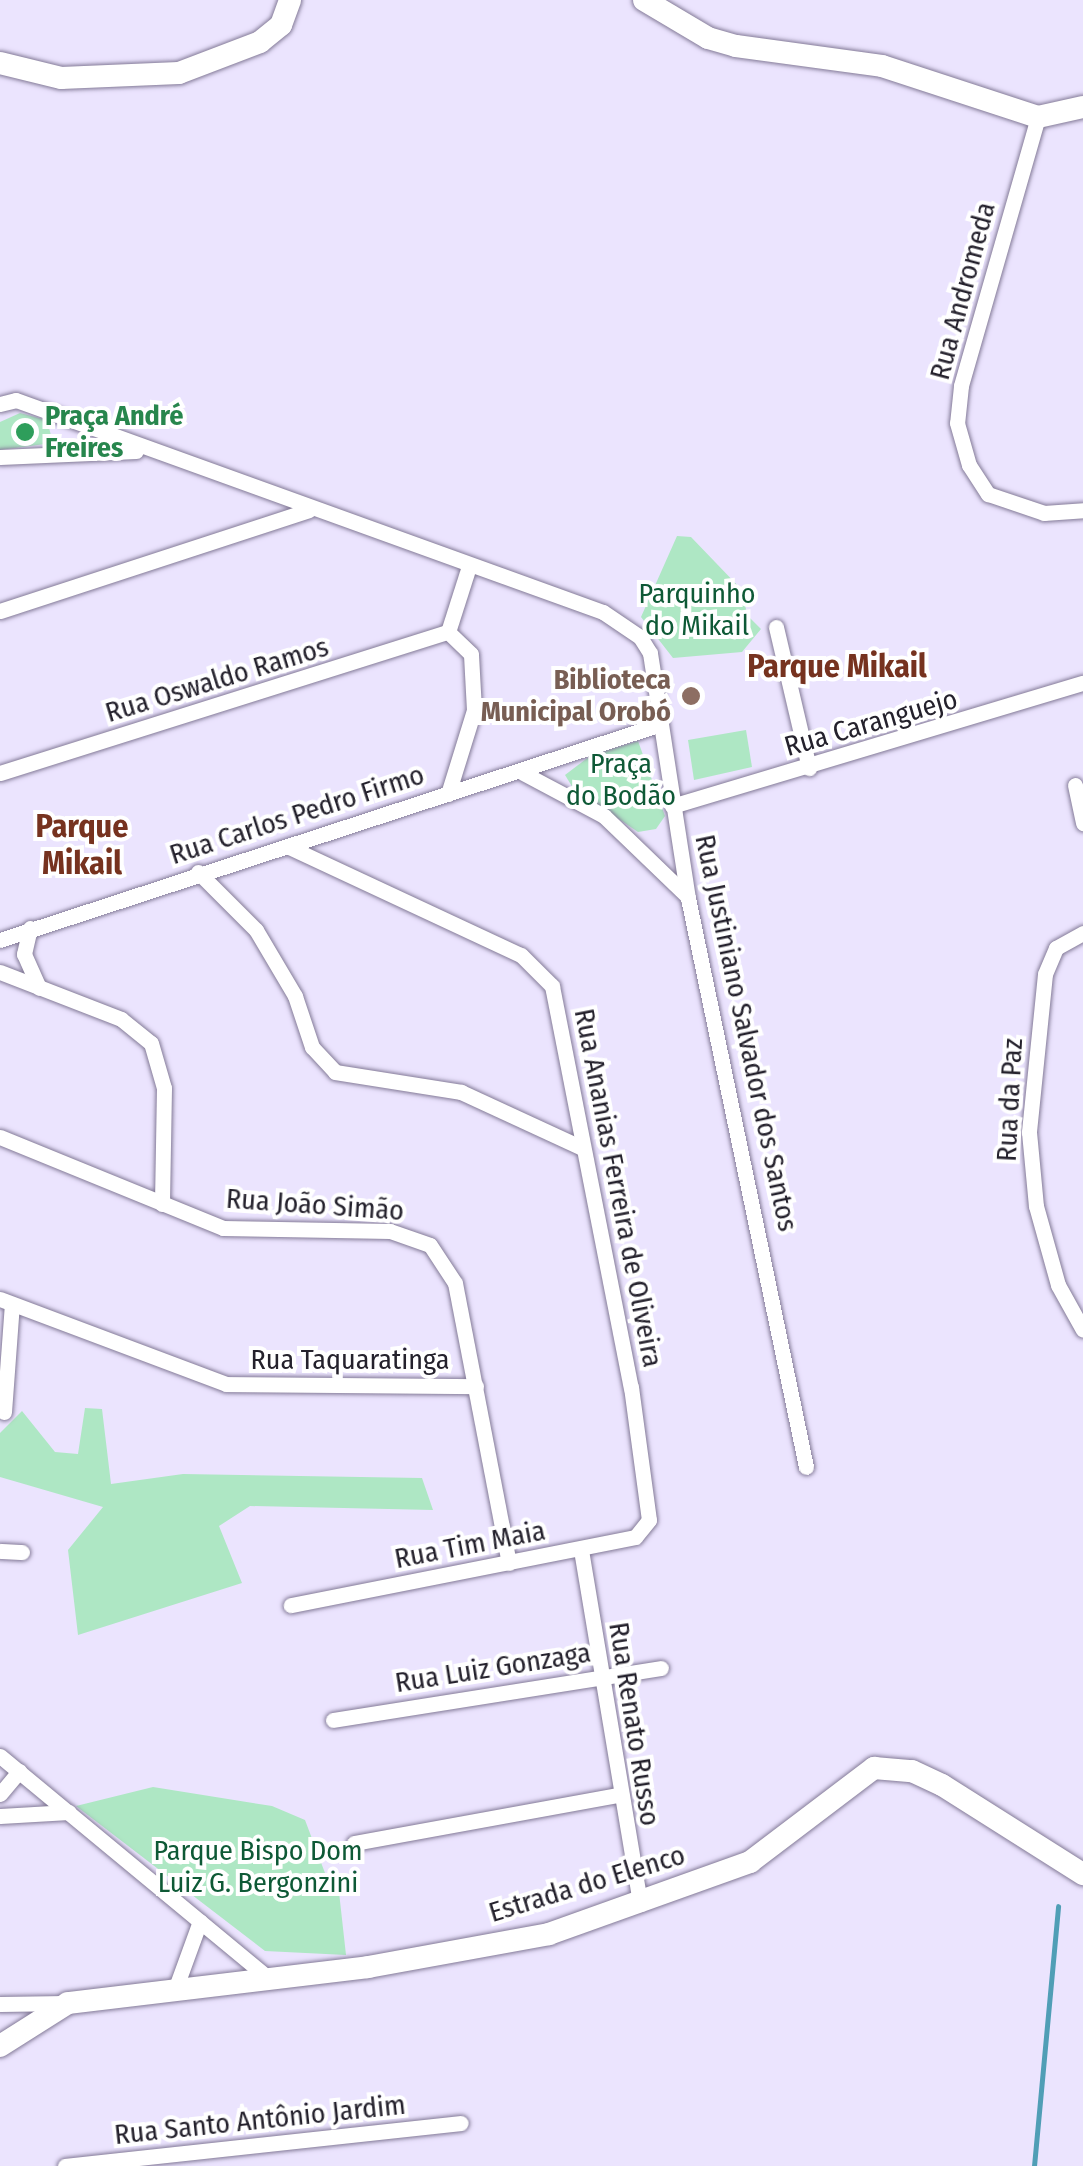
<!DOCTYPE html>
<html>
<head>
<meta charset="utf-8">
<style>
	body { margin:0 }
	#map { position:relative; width:1083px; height:2166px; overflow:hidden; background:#ebe4fe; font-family:"Fira Sans Condensed",sans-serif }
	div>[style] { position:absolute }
	.green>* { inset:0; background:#aee7c4 }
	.stream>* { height:5px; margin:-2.5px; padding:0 2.5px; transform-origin:2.5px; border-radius:2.5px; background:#509eb6 }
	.roads { filter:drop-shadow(0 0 2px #837a97) drop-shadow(0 0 2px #837a97) }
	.street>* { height:15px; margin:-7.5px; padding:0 7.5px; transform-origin:7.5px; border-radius:7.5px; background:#fff }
	.secondary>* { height:22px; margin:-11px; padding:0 11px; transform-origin:11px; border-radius:11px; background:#fff }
	.dots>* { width:28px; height:28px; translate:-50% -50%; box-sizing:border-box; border:5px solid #fff; border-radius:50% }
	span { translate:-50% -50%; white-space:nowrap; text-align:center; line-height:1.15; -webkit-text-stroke:8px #fff; paint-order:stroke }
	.street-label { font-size:28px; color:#24212c }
	.leisure-label { font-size:28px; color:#27864d; font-weight:700 }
	.left { translate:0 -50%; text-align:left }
	.park-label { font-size:28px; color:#0e5936 }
	.education-label { font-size:28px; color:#785e54; font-weight:700 }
	.right { translate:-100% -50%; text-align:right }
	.quarter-label { font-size:32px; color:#76321f; font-weight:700 }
</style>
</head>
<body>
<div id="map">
	<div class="green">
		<div style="clip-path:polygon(20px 413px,47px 420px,53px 443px,0 450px,0 422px)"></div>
		<div style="clip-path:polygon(677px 536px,691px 537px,740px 588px,748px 616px,761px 629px,742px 652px,673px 658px,641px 617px)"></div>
		<div style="clip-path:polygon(746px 730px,752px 767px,694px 780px,688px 740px)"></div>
		<div style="clip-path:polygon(638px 741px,665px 816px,656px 829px,638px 832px,573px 788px,565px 775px,590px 756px)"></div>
		<div style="clip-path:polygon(85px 1408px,102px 1409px,111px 1484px,183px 1474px,422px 1478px,433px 1510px,250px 1506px,219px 1526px,242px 1583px,78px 1635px,68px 1550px,103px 1507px,0 1477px,0 1433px,22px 1411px,55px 1452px,78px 1454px)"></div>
		<div style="clip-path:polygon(153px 1787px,272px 1806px,305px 1820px,325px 1873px,338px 1883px,346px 1955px,265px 1951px,76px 1806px)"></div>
	</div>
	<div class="stream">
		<div style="left:1034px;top:2166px;width:261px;rotate:-84.7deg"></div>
	</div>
	<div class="roads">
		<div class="street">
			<div style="left:1038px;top:117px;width:280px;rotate:106deg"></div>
			<div style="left:961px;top:386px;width:37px;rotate:96deg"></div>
			<div style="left:957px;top:423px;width:44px;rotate:74.1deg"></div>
			<div style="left:969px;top:465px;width:35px;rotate:57deg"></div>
			<div style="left:988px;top:494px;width:59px;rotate:18.7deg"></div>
			<div style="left:1044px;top:513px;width:39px;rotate:-4deg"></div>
			<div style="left:0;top:404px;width:16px;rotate:-14deg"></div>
			<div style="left:16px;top:400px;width:624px;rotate:19.86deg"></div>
			<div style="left:603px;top:612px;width:45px;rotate:34deg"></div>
			<div style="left:640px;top:637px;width:19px;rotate:58deg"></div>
			<div style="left:650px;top:653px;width:248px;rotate:81.2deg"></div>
			<div style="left:688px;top:898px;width:581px;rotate:78.28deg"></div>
			<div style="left:0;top:457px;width:136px;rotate:-2.5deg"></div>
			<div style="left:0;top:611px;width:325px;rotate:-18.1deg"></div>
			<div style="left:776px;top:627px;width:145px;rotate:76.8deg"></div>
			<div style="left:0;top:773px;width:470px;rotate:-17.5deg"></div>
			<div style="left:523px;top:773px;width:92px;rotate:28deg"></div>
			<div style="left:604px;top:816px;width:114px;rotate:43.9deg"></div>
			<div style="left:1075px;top:785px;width:39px;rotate:78deg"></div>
			<div style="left:448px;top:794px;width:88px;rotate:-72.8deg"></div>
			<div style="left:474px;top:710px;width:56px;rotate:-93.1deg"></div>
			<div style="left:471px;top:654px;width:32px;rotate:-136deg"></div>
			<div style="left:448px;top:632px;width:69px;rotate:-72.3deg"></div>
			<div style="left:672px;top:806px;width:429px;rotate:-16.7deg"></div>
			<div style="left:289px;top:847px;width:256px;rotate:25deg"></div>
			<div style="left:521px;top:955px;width:44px;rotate:45deg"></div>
			<div style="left:552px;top:986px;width:409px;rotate:78.9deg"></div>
			<div style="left:631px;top:1387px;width:134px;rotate:82.3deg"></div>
			<div style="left:649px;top:1520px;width:22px;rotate:129deg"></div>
			<div style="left:635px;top:1537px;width:351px;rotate:168.8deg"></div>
			<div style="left:198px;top:872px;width:82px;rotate:45deg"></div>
			<div style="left:256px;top:930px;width:77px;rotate:59.4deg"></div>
			<div style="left:295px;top:996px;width:54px;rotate:71.6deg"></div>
			<div style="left:312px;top:1047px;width:34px;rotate:47deg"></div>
			<div style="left:335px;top:1072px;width:128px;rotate:9deg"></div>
			<div style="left:461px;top:1092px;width:133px;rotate:24.8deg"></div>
			<div style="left:30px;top:928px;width:27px;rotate:103deg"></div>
			<div style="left:24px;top:954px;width:37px;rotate:66deg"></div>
			<div style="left:1083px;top:933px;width:31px;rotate:151deg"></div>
			<div style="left:1056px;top:948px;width:28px;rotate:113deg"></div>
			<div style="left:1045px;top:974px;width:159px;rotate:95.8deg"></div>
			<div style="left:1029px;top:1132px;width:74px;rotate:84.6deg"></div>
			<div style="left:1036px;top:1206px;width:82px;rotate:74.4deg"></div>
			<div style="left:1058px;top:1285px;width:51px;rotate:60.9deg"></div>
			<div style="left:0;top:940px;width:695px;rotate:-18.1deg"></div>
			<div style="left:0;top:972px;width:130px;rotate:21.2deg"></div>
			<div style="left:121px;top:1019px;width:38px;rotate:39deg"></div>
			<div style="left:151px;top:1043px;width:47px;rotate:73.9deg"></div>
			<div style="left:164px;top:1088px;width:116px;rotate:91deg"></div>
			<div style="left:0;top:1137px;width:241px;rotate:22.2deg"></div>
			<div style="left:223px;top:1228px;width:167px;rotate:1deg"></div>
			<div style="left:390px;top:1231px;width:42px;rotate:19.3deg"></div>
			<div style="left:430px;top:1245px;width:45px;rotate:56.7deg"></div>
			<div style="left:455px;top:1283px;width:285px;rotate:79.1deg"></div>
			<div style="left:0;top:1299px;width:241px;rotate:20.6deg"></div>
			<div style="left:226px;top:1384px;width:250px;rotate:0.5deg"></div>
			<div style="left:4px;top:1412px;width:108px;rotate:-85.8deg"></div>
			<div style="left:581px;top:1550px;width:359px;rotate:80.5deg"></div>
			<div style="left:0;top:1551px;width:22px;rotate:3deg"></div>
			<div style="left:333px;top:1720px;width:332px;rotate:-9deg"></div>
			<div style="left:0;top:1756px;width:347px;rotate:39.6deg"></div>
			<div style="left:0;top:1794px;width:30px;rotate:-50deg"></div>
			<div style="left:0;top:1816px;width:69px;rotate:-3.3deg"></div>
			<div style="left:354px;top:1843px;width:268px;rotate:-10.3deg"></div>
			<div style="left:176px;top:1987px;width:70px;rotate:-70deg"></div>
			<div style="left:0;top:2004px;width:66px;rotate:-0.9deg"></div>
			<div style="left:65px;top:2166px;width:398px;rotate:-6.2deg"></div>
		</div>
		<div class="secondary">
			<div style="left:644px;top:0;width:74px;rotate:30.7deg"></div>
			<div style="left:708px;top:38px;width:29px;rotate:16deg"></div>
			<div style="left:736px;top:46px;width:147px;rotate:7.8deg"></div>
			<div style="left:882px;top:66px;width:164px;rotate:18.1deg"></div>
			<div style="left:1038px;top:117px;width:46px;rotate:-12.5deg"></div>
			<div style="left:0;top:63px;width:63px;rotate:13.8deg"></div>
			<div style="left:61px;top:78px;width:118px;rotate:-2.4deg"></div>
			<div style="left:179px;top:73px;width:87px;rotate:-20.9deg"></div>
			<div style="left:260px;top:42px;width:27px;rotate:-39deg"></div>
			<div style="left:281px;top:25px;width:27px;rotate:-70deg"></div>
			<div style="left:0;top:2046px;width:80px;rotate:-32.3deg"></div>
			<div style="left:68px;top:2003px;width:302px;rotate:-6.8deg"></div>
			<div style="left:368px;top:1967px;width:184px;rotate:-10.3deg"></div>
			<div style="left:549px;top:1934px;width:214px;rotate:-19.7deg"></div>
			<div style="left:750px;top:1862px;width:156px;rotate:-37.2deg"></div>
			<div style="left:874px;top:1768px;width:38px;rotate:5deg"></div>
			<div style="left:912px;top:1771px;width:33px;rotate:25deg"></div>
			<div style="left:942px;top:1785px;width:167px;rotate:32.3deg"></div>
		</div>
	</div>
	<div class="dots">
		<div style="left:25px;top:432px;background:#2e9e5b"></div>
		<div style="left:691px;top:696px;background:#8d6e63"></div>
	</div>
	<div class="street-label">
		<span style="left:963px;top:291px;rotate:-75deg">Rua Andromeda</span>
		<span style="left:217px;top:680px;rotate:-17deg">Rua Oswaldo Ramos</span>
		<span style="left:871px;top:723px;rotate:-16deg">Rua Caranguejo</span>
		<span style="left:297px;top:815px;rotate:-18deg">Rua Carlos Pedro Firmo</span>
		<span style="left:746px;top:1033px;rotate:78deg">Rua Justiniano Salvador dos Santos</span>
		<span style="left:1010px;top:1100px;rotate:-87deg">Rua da Paz</span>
		<span style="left:618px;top:1188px;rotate:79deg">Rua Ananias Ferreira de Oliveira</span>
		<span style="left:315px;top:1205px;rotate:4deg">Rua João Simão</span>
		<span style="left:350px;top:1360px">Rua Taquaratinga</span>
		<span style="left:470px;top:1545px;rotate:-11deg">Rua Tim Maia</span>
		<span style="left:493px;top:1668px;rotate:-9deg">Rua Luiz Gonzaga</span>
		<span style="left:634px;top:1724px;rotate:81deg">Rua Renato Russo</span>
		<span style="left:587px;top:1884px;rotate:-17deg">Estrada do Elenco</span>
		<span style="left:260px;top:2120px;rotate:-6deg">Rua Santo Antônio Jardim</span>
	</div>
	<div class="leisure-label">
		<span class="left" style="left:45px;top:432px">Praça André<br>Freires</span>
	</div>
	<div class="park-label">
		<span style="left:697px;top:610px">Parquinho<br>do Mikail</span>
		<span style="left:621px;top:780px">Praça<br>do Bodão</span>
		<span style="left:258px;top:1867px">Parque Bispo Dom<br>Luiz G. Bergonzini</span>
	</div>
	<div class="education-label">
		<span class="right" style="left:671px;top:696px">Biblioteca<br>Municipal Orobó</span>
	</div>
	<div class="quarter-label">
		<span style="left:837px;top:666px">Parque Mikail</span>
		<span style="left:82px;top:845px">Parque<br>Mikail</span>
	</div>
</div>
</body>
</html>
